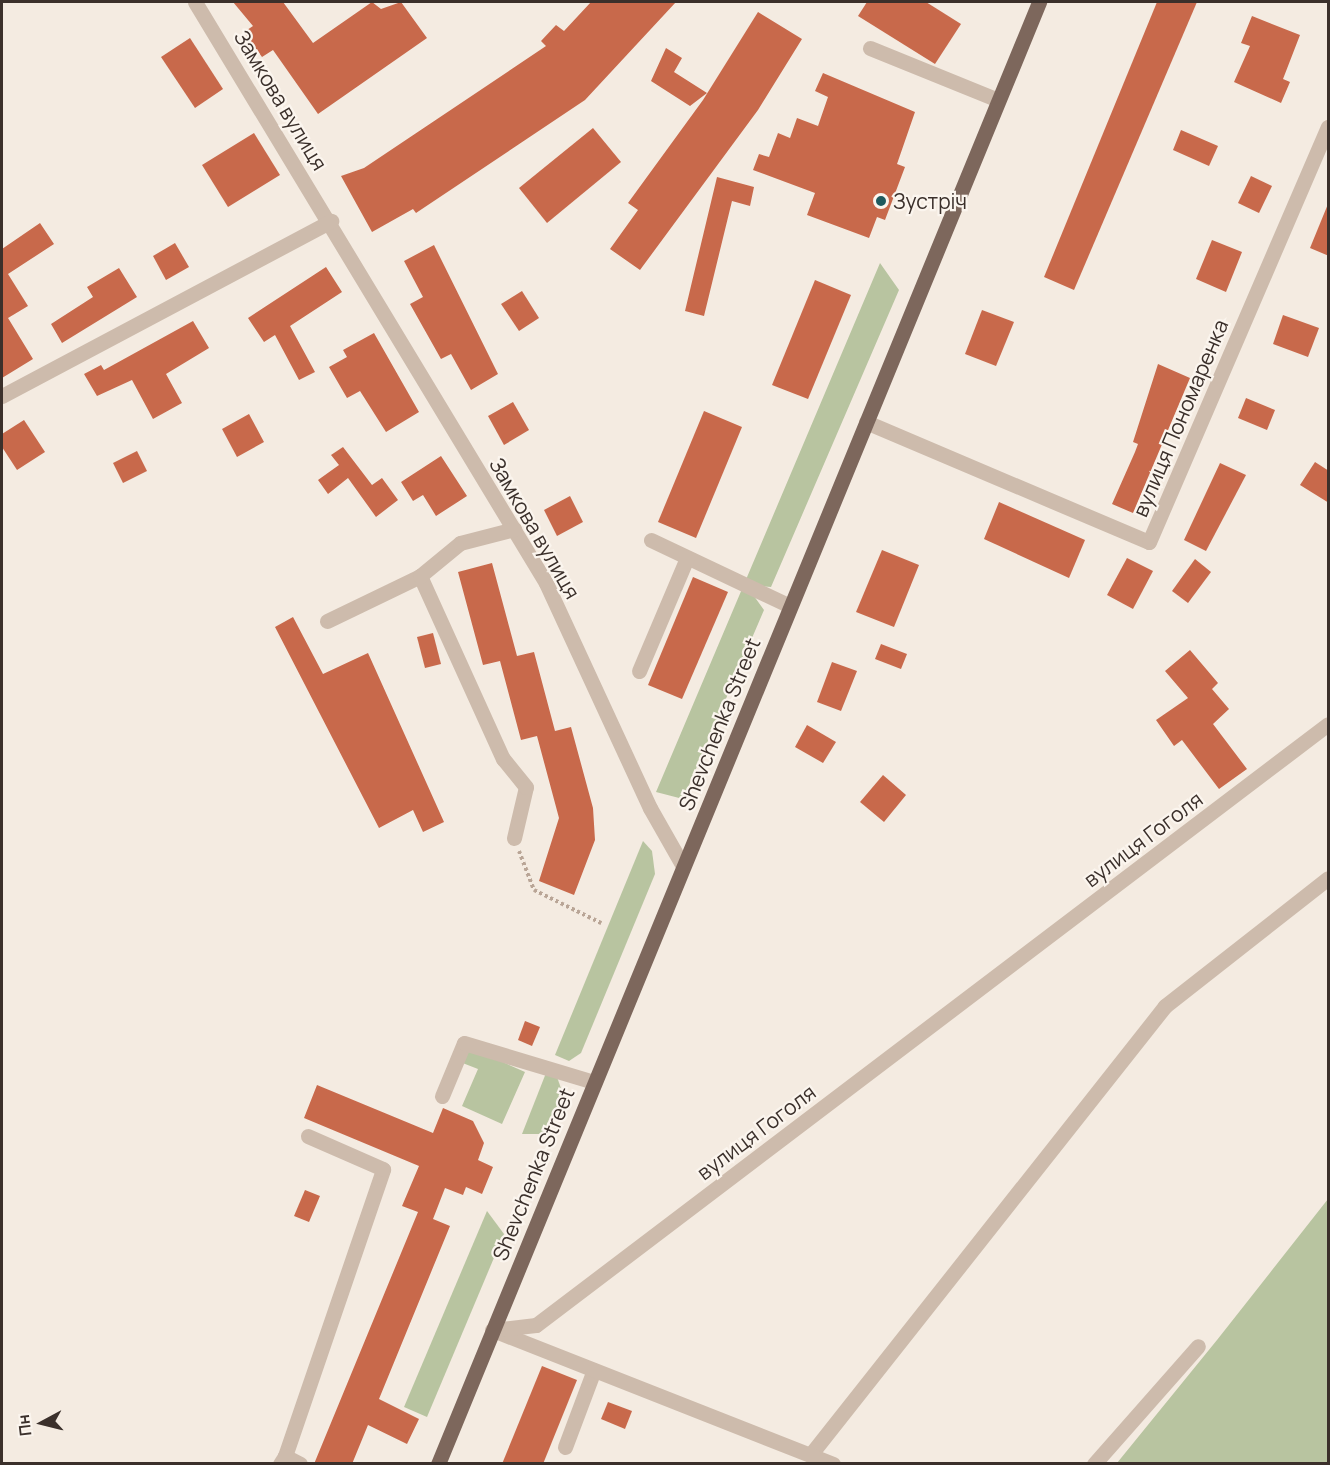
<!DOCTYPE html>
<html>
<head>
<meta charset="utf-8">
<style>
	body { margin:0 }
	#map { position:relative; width:1330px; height:1465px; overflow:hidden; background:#f4ebe1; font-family:Manrope,sans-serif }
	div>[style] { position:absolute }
	.green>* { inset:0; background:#b8c4a0 }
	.building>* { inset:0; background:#c8694b }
	.path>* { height:4px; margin-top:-2px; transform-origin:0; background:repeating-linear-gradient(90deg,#b9a596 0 3px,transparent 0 6px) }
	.minor>* { height:15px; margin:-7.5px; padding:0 7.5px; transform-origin:7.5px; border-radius:7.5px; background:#cdbbac }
	.major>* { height:15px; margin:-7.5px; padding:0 7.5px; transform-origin:7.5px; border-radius:7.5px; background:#7d675c }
	.dots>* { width:16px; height:16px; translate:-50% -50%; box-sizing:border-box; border:3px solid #fbf5ee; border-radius:50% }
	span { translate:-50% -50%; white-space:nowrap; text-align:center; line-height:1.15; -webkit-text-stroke:4.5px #fbf5ee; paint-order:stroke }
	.street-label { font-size:21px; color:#3b302b }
	.poi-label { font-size:21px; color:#3b302b }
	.left { translate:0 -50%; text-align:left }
	.frame { position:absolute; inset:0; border:3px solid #3b302b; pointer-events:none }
	.north { position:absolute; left:12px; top:1393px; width:60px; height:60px; -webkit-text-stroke:4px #fbf5ee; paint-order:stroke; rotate:263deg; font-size:16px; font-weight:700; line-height:24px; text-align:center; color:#3b302b }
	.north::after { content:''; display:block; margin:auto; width:21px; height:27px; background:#3b302b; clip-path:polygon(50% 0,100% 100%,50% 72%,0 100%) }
</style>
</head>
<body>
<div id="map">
	<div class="green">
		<div style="clip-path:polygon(880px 263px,899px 290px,771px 587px,746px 585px,764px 610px,683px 799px,656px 792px)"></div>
		<div style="clip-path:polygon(643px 841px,652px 851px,655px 874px,581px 1053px,569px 1061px,555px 1055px)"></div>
		<div style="clip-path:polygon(467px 1046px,525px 1072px,502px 1124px,462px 1106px,478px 1069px,460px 1062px)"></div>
		<div style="clip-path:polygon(546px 1073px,557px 1077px,563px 1094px,545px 1134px,522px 1134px)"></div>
		<div style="clip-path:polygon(1328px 1199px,1328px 1463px,1117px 1463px,1217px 1340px)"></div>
		<div style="clip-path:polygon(487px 1211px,504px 1234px,427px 1417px,404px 1407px)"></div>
	</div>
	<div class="building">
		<div style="clip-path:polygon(233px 2px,283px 2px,313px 43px,372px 2px,381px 9px,401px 2px,427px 38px,318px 114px,273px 50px,262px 57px,244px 32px,253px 26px)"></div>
		<div style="clip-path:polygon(591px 2px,676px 2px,585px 100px,416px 213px,413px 209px,372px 232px,341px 176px,364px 168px,546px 46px,541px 41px,556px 25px,564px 31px)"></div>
		<div style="clip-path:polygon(867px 2px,926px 2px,961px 24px,935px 64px,858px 16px)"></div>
		<div style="clip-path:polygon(1157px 2px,1197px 2px,1074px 290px,1044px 277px)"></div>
		<div style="clip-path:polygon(758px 12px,802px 39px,758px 110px,640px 270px,610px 249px,638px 210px,628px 203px,703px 100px)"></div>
		<div style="clip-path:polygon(1252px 16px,1300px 35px,1283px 79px,1290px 82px,1281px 103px,1234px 82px,1250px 46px,1241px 43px)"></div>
		<div style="clip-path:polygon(190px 38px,223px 89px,195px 108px,161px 57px)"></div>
		<div style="clip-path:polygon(666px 48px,682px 58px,674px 72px,707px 93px,690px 106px,651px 81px)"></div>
		<div style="clip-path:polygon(823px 73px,915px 112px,897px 164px,905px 167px,885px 220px,877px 217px,869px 238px,807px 215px,815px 193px,753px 170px,759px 154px,769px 157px,778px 133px,790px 138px,797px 118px,818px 126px,828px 97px,815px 91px)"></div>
		<div style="clip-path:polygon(593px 128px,621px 162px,547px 223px,519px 188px)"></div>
		<div style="clip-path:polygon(1181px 130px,1218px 146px,1209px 166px,1173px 150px)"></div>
		<div style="clip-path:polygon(254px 133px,280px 175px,228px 207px,202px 165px)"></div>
		<div style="clip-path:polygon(1251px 176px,1272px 186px,1259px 213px,1238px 203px)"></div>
		<div style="clip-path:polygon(717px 177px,754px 187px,750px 206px,732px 201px,704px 316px,685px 311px)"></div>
		<div style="clip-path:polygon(1328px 204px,1329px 204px,1329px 256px,1310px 248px)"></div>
		<div style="clip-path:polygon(40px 223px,54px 244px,8px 274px,28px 306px,8px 318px,33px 359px,2px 378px,2px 249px)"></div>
		<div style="clip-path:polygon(1212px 240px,1242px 252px,1226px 292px,1196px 279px)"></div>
		<div style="clip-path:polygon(175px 243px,189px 267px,166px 280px,153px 256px)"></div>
		<div style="clip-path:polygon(434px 245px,498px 374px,471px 390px,451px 354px,441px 359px,410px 304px,423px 297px,404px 261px)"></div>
		<div style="clip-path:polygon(326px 267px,342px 292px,290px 326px,315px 372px,299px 380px,275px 335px,264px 342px,248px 318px)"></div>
		<div style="clip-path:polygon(119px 268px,137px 297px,62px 343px,51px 324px,93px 297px,87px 287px)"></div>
		<div style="clip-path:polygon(815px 280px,851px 295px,808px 399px,772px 385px)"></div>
		<div style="clip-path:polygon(522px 291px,539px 318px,519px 331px,501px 304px)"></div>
		<div style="clip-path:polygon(982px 310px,1014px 322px,996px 366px,965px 354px)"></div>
		<div style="clip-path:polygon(1283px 315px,1319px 328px,1308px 357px,1273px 344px)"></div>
		<div style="clip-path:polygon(193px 321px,209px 348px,166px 374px,182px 403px,153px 419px,132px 380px,97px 396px,84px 374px,101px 365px,104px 370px)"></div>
		<div style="clip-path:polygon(374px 333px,419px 412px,386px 432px,360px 391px,347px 398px,329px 367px,347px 357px,343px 350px)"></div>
		<div style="clip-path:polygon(1158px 364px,1190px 378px,1133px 513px,1112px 504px,1135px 452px,1138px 444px,1133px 442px)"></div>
		<div style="clip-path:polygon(1246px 398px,1275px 410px,1267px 430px,1238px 418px)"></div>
		<div style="clip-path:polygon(513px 402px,529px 430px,504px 445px,488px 416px)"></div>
		<div style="clip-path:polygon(704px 411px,742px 427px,696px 538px,658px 522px)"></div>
		<div style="clip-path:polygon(249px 414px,264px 442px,237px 457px,222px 429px)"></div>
		<div style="clip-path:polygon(24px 420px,45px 452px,17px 470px,2px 447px,2px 434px)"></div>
		<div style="clip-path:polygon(343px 447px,372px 485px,382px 478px,398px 500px,376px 517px,348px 478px,328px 494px,318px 480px,339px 465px,331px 455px)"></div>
		<div style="clip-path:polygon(137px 451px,147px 471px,123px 483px,113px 463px)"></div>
		<div style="clip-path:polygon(441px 456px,467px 496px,436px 516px,423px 495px,413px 501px,401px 482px)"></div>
		<div style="clip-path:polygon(1315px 462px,1329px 471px,1329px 503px,1300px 485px)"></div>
		<div style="clip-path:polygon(1220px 463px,1246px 475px,1206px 551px,1184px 540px)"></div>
		<div style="clip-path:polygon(570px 496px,583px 522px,557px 536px,544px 510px)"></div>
		<div style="clip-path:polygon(999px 502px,1085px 540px,1069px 578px,984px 539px)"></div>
		<div style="clip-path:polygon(882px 550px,919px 565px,894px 627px,856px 612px)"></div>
		<div style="clip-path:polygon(1127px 558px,1153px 571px,1133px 609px,1107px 595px)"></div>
		<div style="clip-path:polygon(1195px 559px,1211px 572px,1188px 603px,1172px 591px)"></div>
		<div style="clip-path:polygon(492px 563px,517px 656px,534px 652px,555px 731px,571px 727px,593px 808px,595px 840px,574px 895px,539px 881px,559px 818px,537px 736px,521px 740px,500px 661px,483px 665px,458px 572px)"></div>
		<div style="clip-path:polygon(693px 577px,728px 592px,682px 699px,648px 685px)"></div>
		<div style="clip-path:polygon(293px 617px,323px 674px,368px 653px,444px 822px,423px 832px,413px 810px,379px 828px,275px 627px)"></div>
		<div style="clip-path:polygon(433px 633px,441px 664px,425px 668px,417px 637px)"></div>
		<div style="clip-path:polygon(881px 644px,907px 654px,901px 669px,875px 659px)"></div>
		<div style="clip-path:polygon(1190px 650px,1218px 683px,1212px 689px,1229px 709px,1213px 724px,1247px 769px,1219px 789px,1182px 740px,1174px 746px,1156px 720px,1188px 698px,1165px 671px)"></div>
		<div style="clip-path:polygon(832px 662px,857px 671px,841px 711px,817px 702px)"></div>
		<div style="clip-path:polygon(807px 725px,836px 742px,823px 763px,795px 747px)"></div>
		<div style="clip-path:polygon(883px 775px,906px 795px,884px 822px,860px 802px)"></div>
		<div style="clip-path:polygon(525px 1021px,540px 1027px,532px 1046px,518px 1040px)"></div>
		<div style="clip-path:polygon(317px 1085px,433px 1133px,443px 1108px,473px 1121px,484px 1143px,478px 1160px,493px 1167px,482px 1194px,466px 1187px,463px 1195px,445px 1188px,433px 1219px,450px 1226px,379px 1399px,419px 1419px,407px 1444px,368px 1425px,352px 1464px,314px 1464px,418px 1212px,402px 1206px,419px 1166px,304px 1118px)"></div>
		<div style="clip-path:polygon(305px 1190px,320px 1196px,309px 1222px,294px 1216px)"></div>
		<div style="clip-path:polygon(542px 1366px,577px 1380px,543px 1464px,502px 1464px)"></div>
		<div style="clip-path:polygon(608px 1402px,632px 1411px,625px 1429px,601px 1419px)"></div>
	</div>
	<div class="path">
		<div style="left:519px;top:851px;width:42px;rotate:69deg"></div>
		<div style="left:534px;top:890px;width:75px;rotate:26.2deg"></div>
	</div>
	<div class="minor">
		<div style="left:195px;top:2px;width:679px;rotate:58.86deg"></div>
		<div style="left:546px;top:583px;width:248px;rotate:65.2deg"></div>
		<div style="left:650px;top:808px;width:67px;rotate:60.4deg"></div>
		<div style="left:870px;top:48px;width:138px;rotate:22.1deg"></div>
		<div style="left:2px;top:396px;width:373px;rotate:-28deg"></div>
		<div style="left:866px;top:422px;width:307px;rotate:23deg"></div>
		<div style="left:1149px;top:542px;width:452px;rotate:-66.7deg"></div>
		<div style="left:651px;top:540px;width:154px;rotate:25.4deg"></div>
		<div style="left:327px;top:621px;width:103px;rotate:-25.8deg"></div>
		<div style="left:639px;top:671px;width:123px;rotate:-67deg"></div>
		<div style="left:514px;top:838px;width:52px;rotate:-76.8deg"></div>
		<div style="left:526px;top:787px;width:36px;rotate:-129deg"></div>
		<div style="left:503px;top:759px;width:201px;rotate:-114.4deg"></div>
		<div style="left:420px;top:576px;width:52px;rotate:-39.5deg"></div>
		<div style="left:460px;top:543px;width:56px;rotate:-14.5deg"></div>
		<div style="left:442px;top:1096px;width:57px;rotate:-67.5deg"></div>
		<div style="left:464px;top:1043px;width:136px;rotate:16.7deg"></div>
		<div style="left:565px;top:1447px;width:82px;rotate:-69.4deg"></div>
		<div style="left:811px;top:1454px;width:571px;rotate:-51.68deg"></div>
		<div style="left:1165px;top:1006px;width:207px;rotate:-38.1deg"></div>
		<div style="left:285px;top:1456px;width:303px;rotate:-71.1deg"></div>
		<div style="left:383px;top:1169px;width:82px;rotate:-156.3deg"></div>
		<div style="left:280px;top:1464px;width:9px;rotate:-58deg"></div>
		<div style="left:285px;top:1456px;width:17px;rotate:28deg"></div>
		<div style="left:833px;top:1464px;width:366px;rotate:-158.5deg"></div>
		<div style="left:492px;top:1330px;width:44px;rotate:-6.5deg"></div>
		<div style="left:536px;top:1325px;width:994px;rotate:-37.19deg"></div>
		<div style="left:1094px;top:1464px;width:157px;rotate:-48.6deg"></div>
	</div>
	<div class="major">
		<div style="left:438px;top:1464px;width:1581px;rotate:-67.65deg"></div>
	</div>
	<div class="dots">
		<div style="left:881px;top:201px;background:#1f5a5e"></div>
	</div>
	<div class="street-label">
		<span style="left:281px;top:100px;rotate:59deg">Замкова вулиця</span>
		<span style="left:1180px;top:418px;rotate:-67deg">вулиця Пономаренка</span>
		<span style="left:535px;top:528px;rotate:60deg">Замкова вулиця</span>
		<span style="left:719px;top:724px;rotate:-68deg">Shevchenka Street</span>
		<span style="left:1143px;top:839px;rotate:-37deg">вулиця Гоголя</span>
		<span style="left:756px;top:1132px;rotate:-37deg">вулиця Гоголя</span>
		<span style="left:533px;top:1174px;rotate:-68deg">Shevchenka Street</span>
	</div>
	<div class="poi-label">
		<span class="left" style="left:893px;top:201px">Зустріч</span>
	</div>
	<div class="frame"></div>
	<div class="north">Пн</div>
</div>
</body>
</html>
